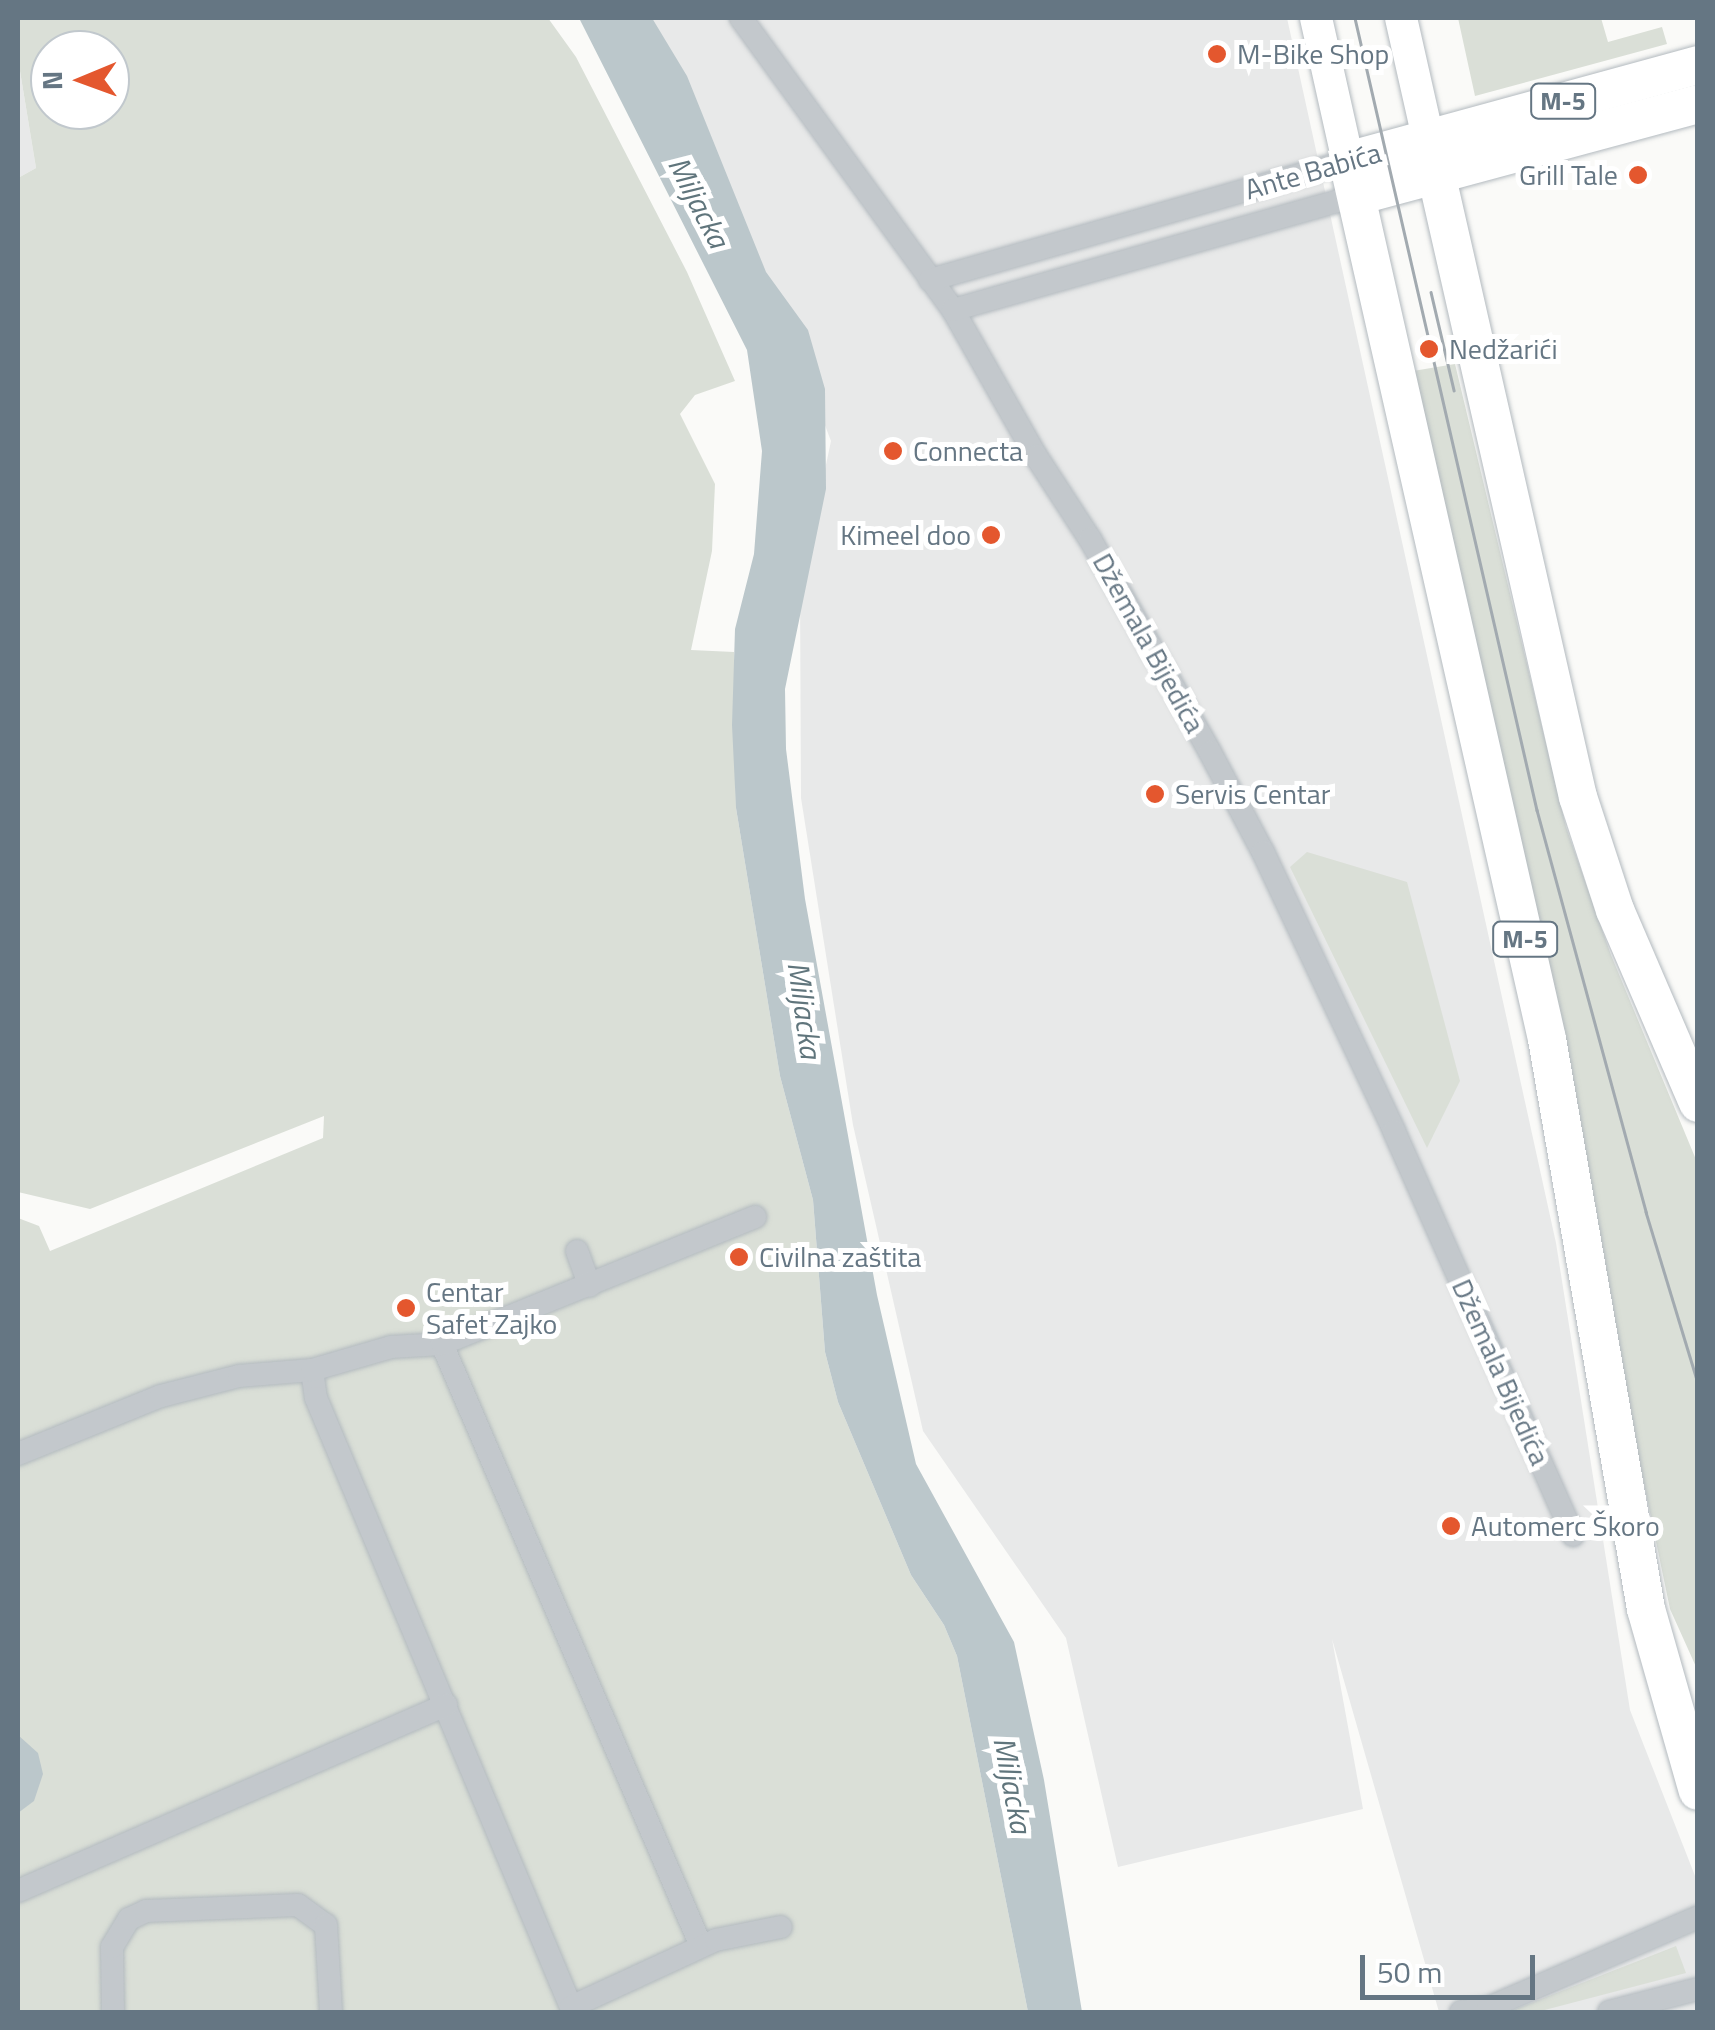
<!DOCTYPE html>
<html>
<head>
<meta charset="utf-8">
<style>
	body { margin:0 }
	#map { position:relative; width:1715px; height:2030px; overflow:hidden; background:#fafaf8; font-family:"Titillium Web",sans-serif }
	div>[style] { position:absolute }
	.built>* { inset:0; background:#e8e9e9 }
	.green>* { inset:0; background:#dadfd7 }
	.water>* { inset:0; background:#bbc7cb }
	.roads { filter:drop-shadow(0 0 2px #b3babf) drop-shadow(0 0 2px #b3babf) }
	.street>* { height:22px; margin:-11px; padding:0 11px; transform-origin:11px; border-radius:11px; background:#c3c8cc }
	.secondary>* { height:32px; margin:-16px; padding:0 16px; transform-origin:16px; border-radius:16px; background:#fff }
	.primary>* { height:38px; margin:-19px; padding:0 19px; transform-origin:19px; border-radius:19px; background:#fff }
	.tram>* { height:2.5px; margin:-1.25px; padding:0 1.25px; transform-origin:1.25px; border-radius:1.25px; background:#a2aab0 }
	.dots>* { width:28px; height:28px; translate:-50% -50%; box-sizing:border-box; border:5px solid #fff; border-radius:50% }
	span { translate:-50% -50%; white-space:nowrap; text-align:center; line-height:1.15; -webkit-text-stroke:10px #fff; paint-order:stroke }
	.shield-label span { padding:2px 8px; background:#fff; border:2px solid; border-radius:8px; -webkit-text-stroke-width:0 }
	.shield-label { font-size:25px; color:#657683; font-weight:700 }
	.poi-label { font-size:28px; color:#657683 }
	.left { translate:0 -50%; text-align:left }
	.right { translate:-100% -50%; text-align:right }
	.street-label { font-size:28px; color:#657683 }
	.water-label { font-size:30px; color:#60757c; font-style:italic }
	.frame { position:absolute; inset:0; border:20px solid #657683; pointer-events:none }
	.north { position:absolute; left:30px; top:30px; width:100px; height:100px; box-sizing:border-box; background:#fff; border:2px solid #c1c8cd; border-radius:50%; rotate:269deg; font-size:28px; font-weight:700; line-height:40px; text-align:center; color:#657683 }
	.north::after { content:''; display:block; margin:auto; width:35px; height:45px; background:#e4572e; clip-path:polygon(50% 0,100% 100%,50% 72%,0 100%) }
	.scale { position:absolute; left:1360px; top:1955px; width:175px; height:45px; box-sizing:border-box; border:5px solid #657683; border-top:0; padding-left:12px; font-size:30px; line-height:35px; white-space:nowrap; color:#657683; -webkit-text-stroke:8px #fff; paint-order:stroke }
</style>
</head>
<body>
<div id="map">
	<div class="built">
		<div style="clip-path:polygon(645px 18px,1287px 18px,1556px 1243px,1630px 1710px,1697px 1881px,1697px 2010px,1439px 2012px,1332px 1639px,1363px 1809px,1118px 1867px,1066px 1638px,923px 1431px,853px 1125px,801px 798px,800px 588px,831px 441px,771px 284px)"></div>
		<div style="clip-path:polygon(18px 59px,36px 168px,18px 178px)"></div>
	</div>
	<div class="green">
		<div style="clip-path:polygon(evenodd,18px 18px,548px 18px,576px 57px,687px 272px,735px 381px,695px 395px,680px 414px,715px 484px,712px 551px,691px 650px,734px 652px,736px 808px,780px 1076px,813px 1200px,825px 1352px,838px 1402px,911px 1575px,944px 1625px,957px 1656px,1028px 2012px,18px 2012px,18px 1218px,39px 1226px,50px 1251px,323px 1138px,324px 1116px,90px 1209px,18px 1192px,18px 178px,36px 168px,18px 59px,18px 18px,50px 50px,110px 50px,110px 110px,50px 110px,50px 50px)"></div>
		<div style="clip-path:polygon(1458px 18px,1601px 18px,1608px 42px,1662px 27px,1667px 44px,1475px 96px)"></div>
		<div style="clip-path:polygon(1455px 364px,1566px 827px,1611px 955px,1697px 1162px,1697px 1669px,1670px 1609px,1413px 371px)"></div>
		<div style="clip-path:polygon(1307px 852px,1407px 882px,1460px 1081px,1427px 1148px,1290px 867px)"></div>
		<div style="clip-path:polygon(1676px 1946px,1686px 1973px,1537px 2012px,1508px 2012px)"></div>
	</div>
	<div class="water">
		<div style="clip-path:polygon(579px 18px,652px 18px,687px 76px,766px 272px,808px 330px,825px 389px,826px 489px,785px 689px,786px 749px,805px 899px,877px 1295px,916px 1464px,1014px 1642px,1044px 1780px,1082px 2012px,1028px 2012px,957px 1656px,944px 1625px,911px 1575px,838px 1402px,825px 1352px,813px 1200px,780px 1076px,736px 808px,732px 725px,735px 629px,754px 554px,762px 451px,747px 350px)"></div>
		<div style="clip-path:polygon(18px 1735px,38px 1753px,43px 1774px,34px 1801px,18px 1813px)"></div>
	</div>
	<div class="roads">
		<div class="street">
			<div style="left:741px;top:18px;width:361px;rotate:54deg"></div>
			<div style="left:953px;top:310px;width:168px;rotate:60.4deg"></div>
			<div style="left:1036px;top:456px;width:99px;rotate:57deg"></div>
			<div style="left:1090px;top:539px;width:244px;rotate:60.6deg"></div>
			<div style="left:1210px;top:752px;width:113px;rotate:62.1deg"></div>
			<div style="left:1263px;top:852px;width:308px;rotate:64.8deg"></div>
			<div style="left:1394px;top:1131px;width:442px;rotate:66.1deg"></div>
			<div style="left:930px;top:280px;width:435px;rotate:-15.9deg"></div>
			<div style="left:953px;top:310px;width:420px;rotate:-15.8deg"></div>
			<div style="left:577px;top:1251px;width:37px;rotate:70deg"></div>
			<div style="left:442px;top:1344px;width:655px;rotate:66.72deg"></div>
			<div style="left:312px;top:1370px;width:28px;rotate:82deg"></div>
			<div style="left:316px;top:1398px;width:666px;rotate:67.29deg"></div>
			<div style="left:18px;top:1454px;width:154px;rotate:-22.1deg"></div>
			<div style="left:161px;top:1396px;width:81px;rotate:-14.4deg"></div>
			<div style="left:239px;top:1376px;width:73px;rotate:-4.7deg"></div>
			<div style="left:312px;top:1370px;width:82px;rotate:-16.2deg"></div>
			<div style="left:391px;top:1347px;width:51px;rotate:-3.4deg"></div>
			<div style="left:442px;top:1344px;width:338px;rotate:-22.1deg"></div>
			<div style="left:18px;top:1891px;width:467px;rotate:-23.5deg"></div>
			<div style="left:571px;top:2007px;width:160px;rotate:-24.8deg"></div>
			<div style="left:716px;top:1940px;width:66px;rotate:-11.3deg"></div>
			<div style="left:113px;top:2012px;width:65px;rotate:-90.9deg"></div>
			<div style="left:112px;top:1947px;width:33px;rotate:-59deg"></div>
			<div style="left:129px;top:1919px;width:19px;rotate:-25deg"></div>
			<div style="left:146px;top:1911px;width:152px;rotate:-2.3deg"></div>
			<div style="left:298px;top:1905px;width:34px;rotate:36deg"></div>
			<div style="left:326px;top:1925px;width:87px;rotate:86.7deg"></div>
			<div style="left:1461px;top:2012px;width:27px;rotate:-8deg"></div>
			<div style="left:1488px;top:2008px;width:229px;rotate:-23.4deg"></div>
			<div style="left:1609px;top:2012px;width:92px;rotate:-14.5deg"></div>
		</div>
		<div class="secondary">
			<div style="left:1316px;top:18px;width:147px;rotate:77.4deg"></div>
			<div style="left:1401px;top:18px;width:123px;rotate:77.3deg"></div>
		</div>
		<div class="primary">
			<div style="left:1698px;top:65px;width:363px;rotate:164.7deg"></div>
			<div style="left:1348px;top:161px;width:900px;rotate:77.23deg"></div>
			<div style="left:1547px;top:1039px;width:579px;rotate:80.15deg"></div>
			<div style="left:1646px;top:1609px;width:189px;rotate:74.1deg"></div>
			<div style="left:1428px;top:138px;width:676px;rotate:77.18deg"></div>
			<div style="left:1578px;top:797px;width:119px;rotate:71.9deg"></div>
			<div style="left:1615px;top:910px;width:210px;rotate:66.7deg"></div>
			<div style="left:1357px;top:196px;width:353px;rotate:-15.1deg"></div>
		</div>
	</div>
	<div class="tram">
		<div style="left:1355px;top:18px;width:813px;rotate:77.06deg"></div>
		<div style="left:1537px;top:810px;width:417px;rotate:74.8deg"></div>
		<div style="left:1646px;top:1212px;width:179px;rotate:73.1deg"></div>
		<div style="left:1431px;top:292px;width:101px;rotate:76.8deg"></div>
	</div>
	<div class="dots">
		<div style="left:1217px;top:54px;background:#e4572e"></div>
		<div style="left:1638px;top:175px;background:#e4572e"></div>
		<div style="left:1429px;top:349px;background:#e4572e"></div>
		<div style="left:893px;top:451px;background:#e4572e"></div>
		<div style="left:991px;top:535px;background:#e4572e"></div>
		<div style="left:1155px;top:794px;background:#e4572e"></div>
		<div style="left:739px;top:1257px;background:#e4572e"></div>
		<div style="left:406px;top:1308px;background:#e4572e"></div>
		<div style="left:1451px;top:1526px;background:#e4572e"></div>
	</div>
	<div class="shield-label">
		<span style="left:1563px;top:101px">M-5</span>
		<span style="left:1525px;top:939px">M-5</span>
	</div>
	<div class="poi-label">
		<span class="left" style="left:1237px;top:54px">M-Bike Shop</span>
		<span class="right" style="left:1618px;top:175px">Grill Tale</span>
		<span class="left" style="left:1449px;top:349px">Nedžarići</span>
		<span class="left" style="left:913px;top:451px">Connecta</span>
		<span class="right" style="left:971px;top:535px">Kimeel doo</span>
		<span class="left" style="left:1175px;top:794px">Servis Centar</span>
		<span class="left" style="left:759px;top:1257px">Civilna zaštita</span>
		<span class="left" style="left:426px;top:1308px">Centar<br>Safet Zajko</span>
		<span class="left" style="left:1471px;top:1526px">Automerc Škoro</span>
	</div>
	<div class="street-label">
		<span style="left:1313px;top:171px;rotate:-16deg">Ante Babića</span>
		<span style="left:1149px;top:643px;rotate:61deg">Džemala Bijedića</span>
		<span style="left:1501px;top:1372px;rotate:66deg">Džemala Bijedića</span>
	</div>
	<div class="water-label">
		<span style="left:699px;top:202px;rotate:63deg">Miljacka</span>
		<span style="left:805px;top:1010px;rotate:82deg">Miljacka</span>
		<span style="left:1013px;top:1785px;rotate:79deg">Miljacka</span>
	</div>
	<div class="frame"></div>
	<div class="north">N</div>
	<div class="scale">50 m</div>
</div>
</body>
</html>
